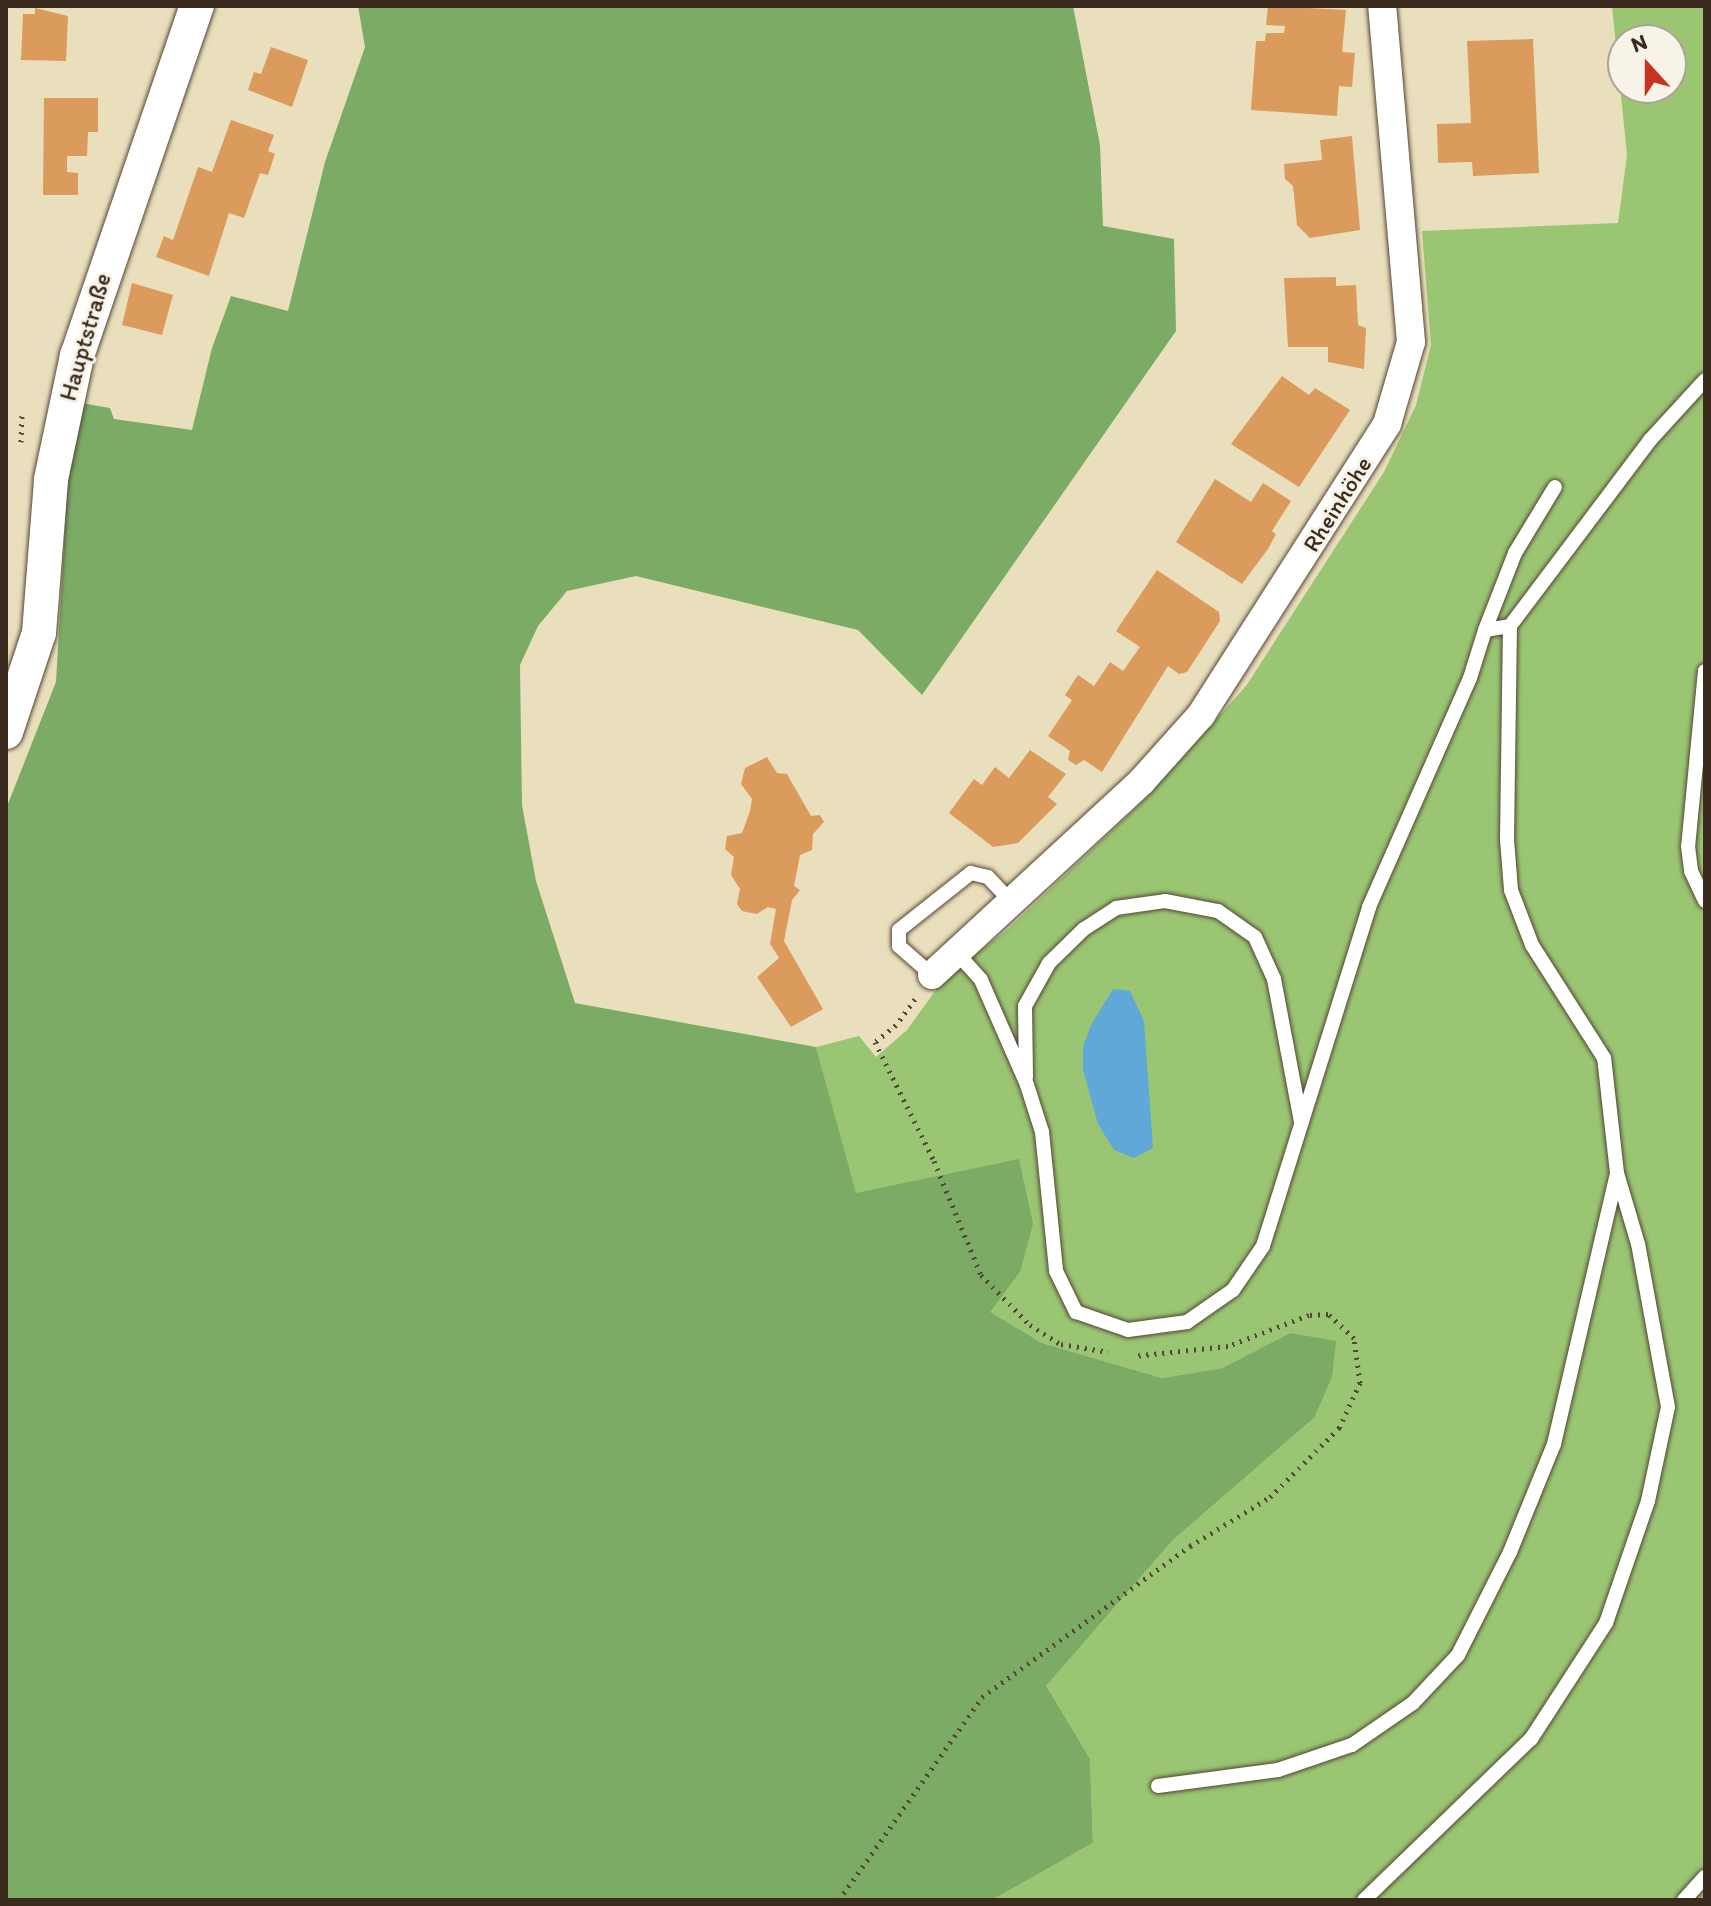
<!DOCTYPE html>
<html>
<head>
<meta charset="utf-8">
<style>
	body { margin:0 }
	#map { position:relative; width:1711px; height:1906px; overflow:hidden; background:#eadfbc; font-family:Itim,sans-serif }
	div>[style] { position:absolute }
	.green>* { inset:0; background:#9ac673 }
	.forest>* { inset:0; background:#7bab65 }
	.water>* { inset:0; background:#60a8d7 }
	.building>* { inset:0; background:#da9b5d }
	.path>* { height:5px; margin-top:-2.5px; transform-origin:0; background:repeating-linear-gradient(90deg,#554536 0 2px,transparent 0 8px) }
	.roads { filter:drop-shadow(0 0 2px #554536) drop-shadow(0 0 2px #554536) }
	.service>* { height:14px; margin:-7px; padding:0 7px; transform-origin:7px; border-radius:7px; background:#fff }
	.minor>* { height:28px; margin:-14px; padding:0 14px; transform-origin:14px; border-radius:14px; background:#fff }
	.tertiary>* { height:34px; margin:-17px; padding:0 17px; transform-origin:17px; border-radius:17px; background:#fff }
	span { translate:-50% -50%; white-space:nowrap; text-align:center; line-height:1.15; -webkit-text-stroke:6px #f7f3e8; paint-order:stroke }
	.street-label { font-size:24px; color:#3b2a1e }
	.frame { position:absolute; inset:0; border:8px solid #3b2a1e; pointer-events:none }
	.north { position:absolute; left:1607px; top:24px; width:80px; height:80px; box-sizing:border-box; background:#f7f3e8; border:2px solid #aca397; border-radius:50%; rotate:339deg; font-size:22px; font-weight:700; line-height:32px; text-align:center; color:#3b2a1e }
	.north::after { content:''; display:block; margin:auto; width:28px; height:36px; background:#c8321e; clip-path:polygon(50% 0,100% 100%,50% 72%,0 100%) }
</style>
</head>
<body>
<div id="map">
	<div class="green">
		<div style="clip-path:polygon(evenodd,1612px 6px,1705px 6px,1705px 1900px,992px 1900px,1093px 1843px,1090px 1759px,1045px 1687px,1173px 1540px,1314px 1418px,1290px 1333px,1222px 1368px,1162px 1378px,1042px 1343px,989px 1312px,1020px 1272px,855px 1193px,816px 1047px,859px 1036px,876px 1057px,907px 1030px,943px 980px,1008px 929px,1138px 806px,1246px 686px,1384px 472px,1416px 405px,1431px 345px,1422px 231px,1618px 223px,1627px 155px,1612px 6px,1623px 40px,1671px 40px,1671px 88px,1623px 88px,1623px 40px)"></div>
	</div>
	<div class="forest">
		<div style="clip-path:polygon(358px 6px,1073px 6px,1100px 145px,1103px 226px,1174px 239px,1176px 331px,922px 695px,858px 630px,636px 576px,567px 591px,538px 626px,520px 665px,522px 805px,536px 881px,575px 1003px,816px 1047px,856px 1193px,1019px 1159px,1033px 1224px,1020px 1272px,990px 1312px,1042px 1343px,1162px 1378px,1222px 1368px,1290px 1333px,1336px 1341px,1332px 1377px,1314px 1418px,1173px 1540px,1046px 1686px,1090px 1759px,1093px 1843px,992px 1900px,6px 1900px,6px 809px,56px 682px,68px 476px,81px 403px,110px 408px,114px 419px,192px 430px,212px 348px,231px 296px,288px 311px,325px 162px,365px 47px)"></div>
	</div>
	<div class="water">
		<div style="clip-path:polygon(1113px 989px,1130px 991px,1144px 1021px,1153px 1148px,1134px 1158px,1114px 1150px,1098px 1124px,1083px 1070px,1083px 1047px,1091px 1025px)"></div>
	</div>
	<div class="building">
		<div style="clip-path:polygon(1268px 6px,1346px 10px,1342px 52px,1355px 53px,1352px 87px,1339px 86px,1337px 116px,1251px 110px,1256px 41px,1265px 41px,1266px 33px,1284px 33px,1285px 26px,1266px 25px)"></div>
		<div style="clip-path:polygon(35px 8px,68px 16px,66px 61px,21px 60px,23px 14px,35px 14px)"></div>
		<div style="clip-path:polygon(1533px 39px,1539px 173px,1473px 176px,1472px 162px,1438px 163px,1437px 124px,1471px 123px,1467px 41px)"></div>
		<div style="clip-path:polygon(271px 47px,308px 60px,292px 107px,248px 90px,254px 72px,261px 74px)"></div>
		<div style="clip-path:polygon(44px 98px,98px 98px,98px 132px,88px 132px,87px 156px,67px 156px,67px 172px,78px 173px,78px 195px,43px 195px)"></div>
		<div style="clip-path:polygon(231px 120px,274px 135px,268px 151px,275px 154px,268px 175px,260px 173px,244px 218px,229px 213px,209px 276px,156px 257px,164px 236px,173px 240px,198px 167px,212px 172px)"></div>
		<div style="clip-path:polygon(1352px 136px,1360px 230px,1310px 238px,1297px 225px,1293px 186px,1285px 179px,1284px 164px,1322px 160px,1320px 140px)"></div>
		<div style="clip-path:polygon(1336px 277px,1336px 286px,1356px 285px,1358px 325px,1366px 328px,1364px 369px,1328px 362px,1328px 347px,1288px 347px,1284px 278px)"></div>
		<div style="clip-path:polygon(132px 283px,173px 295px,162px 335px,122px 325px)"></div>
		<div style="clip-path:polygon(1282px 376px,1309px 395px,1315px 388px,1350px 410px,1299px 487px,1231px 444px)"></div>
		<div style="clip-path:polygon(1215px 479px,1251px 502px,1263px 483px,1291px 501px,1272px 531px,1276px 534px,1268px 549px,1242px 584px,1176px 542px)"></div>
		<div style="clip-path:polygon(1157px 570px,1219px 612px,1220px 621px,1187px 672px,1179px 674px,1168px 666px,1102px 772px,1084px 760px,1076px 765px,1068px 760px,1070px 751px,1048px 736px,1072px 700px,1065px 695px,1078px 675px,1094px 686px,1110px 662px,1123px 671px,1140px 647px,1116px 631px)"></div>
		<div style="clip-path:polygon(1030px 750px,1066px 774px,1048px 797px,1057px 804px,1018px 843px,993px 847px,949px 813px,974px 779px,982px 785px,995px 767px,1009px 778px)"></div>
		<div style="clip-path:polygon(767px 757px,777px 773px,787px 774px,811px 816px,820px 815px,824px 822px,813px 834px,812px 850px,800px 855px,794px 886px,800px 890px,792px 900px,784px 941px,823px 1009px,791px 1027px,757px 977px,779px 958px,770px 944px,776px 909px,768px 907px,757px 914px,742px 911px,737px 904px,740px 889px,731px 875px,734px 857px,725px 849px,727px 836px,742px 833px,750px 811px,752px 799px,741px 784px,745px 768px)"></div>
	</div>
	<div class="path">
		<div style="left:21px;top:442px;width:27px;rotate:-88deg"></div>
		<div style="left:915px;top:999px;width:32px;rotate:126deg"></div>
		<div style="left:896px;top:1025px;width:27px;rotate:141deg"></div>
		<div style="left:875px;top:1042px;width:133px;rotate:63.6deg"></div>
		<div style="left:934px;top:1161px;width:123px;rotate:67.6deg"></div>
		<div style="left:981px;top:1275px;width:70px;rotate:45.6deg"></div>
		<div style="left:1030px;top:1325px;width:36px;rotate:32deg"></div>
		<div style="left:1061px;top:1344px;width:48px;rotate:9.7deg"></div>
		<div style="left:839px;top:1900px;width:248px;rotate:-54.8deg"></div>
		<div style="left:982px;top:1697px;width:257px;rotate:-36deg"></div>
		<div style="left:1190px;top:1546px;width:94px;rotate:-31.5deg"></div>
		<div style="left:1270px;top:1497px;width:98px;rotate:-45deg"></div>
		<div style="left:1339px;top:1428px;width:50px;rotate:-65deg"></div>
		<div style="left:1360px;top:1383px;width:45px;rotate:-97.6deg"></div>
		<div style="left:1354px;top:1338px;width:35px;rotate:-137deg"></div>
		<div style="left:1328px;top:1314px;width:19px;rotate:177deg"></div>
		<div style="left:1309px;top:1315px;width:87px;rotate:159.1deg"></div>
		<div style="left:1228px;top:1346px;width:95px;rotate:173.9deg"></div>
	</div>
	<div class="roads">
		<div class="service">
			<div style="left:1485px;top:630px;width:83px;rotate:-68.7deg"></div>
			<div style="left:1515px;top:553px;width:77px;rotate:-58.8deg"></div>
			<div style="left:1705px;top:671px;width:176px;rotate:95.5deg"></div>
			<div style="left:1688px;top:846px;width:25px;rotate:83deg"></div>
			<div style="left:1691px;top:871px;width:33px;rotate:65deg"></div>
			<div style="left:957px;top:953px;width:36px;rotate:48deg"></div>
			<div style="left:981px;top:980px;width:115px;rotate:66.3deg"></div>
			<div style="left:1027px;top:1085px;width:49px;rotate:72.3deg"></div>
			<div style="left:1042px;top:1132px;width:140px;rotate:84.2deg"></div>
			<div style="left:1056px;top:1271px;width:46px;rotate:64deg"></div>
			<div style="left:1076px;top:1312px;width:55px;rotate:19.1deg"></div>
			<div style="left:1128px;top:1330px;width:60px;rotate:-7.7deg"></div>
			<div style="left:1187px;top:1322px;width:56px;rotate:-34.8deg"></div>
			<div style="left:1233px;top:1290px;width:53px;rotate:-55.7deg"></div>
			<div style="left:1263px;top:1246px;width:355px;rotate:-72.6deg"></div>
			<div style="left:1369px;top:907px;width:250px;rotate:-66.2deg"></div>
			<div style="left:1470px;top:678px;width:50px;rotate:-72.6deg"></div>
			<div style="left:1485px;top:630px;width:25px;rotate:-9deg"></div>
			<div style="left:1510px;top:626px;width:233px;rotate:-53deg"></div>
			<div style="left:1650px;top:440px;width:81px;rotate:-47.5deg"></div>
			<div style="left:932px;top:975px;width:44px;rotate:-138.7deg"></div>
			<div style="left:899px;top:946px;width:16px;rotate:-90deg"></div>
			<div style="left:899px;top:930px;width:92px;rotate:-38.4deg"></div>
			<div style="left:971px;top:873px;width:17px;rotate:13deg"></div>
			<div style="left:988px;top:877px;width:37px;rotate:47deg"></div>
			<div style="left:1026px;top:1077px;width:71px;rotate:-90.8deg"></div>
			<div style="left:1025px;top:1006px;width:49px;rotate:-60.8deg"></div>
			<div style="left:1049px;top:963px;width:49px;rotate:-44.2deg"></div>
			<div style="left:1084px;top:929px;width:38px;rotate:-33deg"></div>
			<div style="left:1116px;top:908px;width:49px;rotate:-8.1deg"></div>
			<div style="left:1165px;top:901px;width:54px;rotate:10.7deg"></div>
			<div style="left:1218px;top:911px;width:45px;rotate:35.1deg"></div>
			<div style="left:1255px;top:937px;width:46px;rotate:65.7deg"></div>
			<div style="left:1274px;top:979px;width:146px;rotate:79.3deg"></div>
			<div style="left:1158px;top:1786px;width:121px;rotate:-7.6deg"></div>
			<div style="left:1278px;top:1770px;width:78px;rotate:-18.7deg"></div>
			<div style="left:1352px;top:1745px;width:74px;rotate:-34.5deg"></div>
			<div style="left:1413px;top:1703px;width:66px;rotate:-46.8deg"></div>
			<div style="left:1458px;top:1655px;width:115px;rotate:-63.2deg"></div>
			<div style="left:1510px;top:1552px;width:117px;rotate:-67.8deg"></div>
			<div style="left:1554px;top:1444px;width:274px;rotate:-76.9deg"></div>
			<div style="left:1364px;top:1900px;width:232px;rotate:-44deg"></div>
			<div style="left:1531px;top:1739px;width:138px;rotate:-57.1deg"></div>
			<div style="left:1606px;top:1623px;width:129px;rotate:-71deg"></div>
			<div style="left:1648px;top:1501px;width:96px;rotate:-78deg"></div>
			<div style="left:1668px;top:1407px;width:166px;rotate:-100.4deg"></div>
			<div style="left:1638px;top:1244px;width:74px;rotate:-106.5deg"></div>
			<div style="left:1617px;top:1173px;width:116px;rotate:-96.4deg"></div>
			<div style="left:1604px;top:1058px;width:134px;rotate:-122.5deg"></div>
			<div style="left:1532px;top:945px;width:59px;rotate:-110.9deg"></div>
			<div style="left:1511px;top:890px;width:51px;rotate:-94.5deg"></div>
			<div style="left:1507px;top:839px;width:213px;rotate:-89.2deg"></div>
			<div style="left:1684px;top:1900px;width:31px;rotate:-48deg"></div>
		</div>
		<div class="minor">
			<div style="left:932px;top:975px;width:286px;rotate:-42.7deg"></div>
			<div style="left:1142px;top:781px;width:89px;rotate:-48.2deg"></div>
			<div style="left:1201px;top:715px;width:345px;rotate:-57.4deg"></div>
			<div style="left:1387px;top:424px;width:85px;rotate:-73.7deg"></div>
			<div style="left:1411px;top:342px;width:337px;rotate:-94.9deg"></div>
		</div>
		<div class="tertiary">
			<div style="left:6px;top:732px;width:104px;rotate:-71.6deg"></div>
			<div style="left:39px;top:633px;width:154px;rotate:-85.5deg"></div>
			<div style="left:51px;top:479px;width:126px;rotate:-78.1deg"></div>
			<div style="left:77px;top:356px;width:370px;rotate:-71.1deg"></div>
		</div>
	</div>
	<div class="street-label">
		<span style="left:85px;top:337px;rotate:-74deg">Hauptstraße</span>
		<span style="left:1337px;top:504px;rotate:-58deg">Rheinhöhe</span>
	</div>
	<div class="frame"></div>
	<div class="north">N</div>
</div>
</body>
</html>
